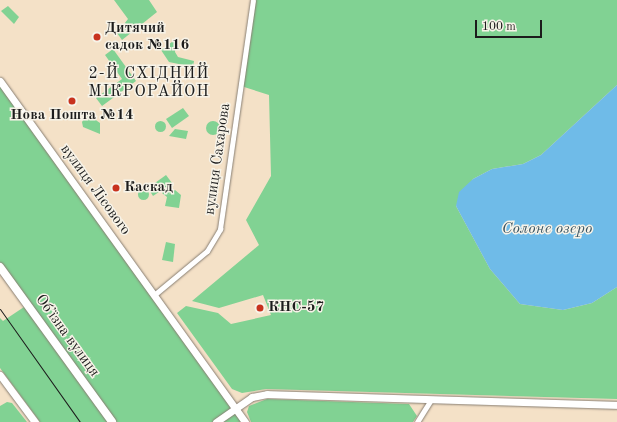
<!DOCTYPE html>
<html>
<head>
<meta charset="utf-8">
<style>
	body { margin:0 }
	#map { position:relative; width:617px; height:422px; overflow:hidden; background:#f4e1c7; font-family:"Old Standard TT",serif }
	div>[style] { position:absolute }
	.green>* { inset:0; background:#81d293 }
	.round { border-radius:50% }
	.water>* { inset:0; background:#6fbbe8 }
	.roads { filter:drop-shadow(0 0 1px #887e72) drop-shadow(0 0 1px #887e72) }
	.street>* { height:5px; margin:-2.5px; padding:0 2.5px; transform-origin:2.5px; border-radius:2.5px; background:#fff }
	.secondary>* { height:7px; margin:-3.5px; padding:0 3.5px; transform-origin:3.5px; border-radius:3.5px; background:#fff }
	.primary>* { height:8px; margin:-4px; padding:0 4px; transform-origin:4px; border-radius:4px; background:#fff }
	.tram>* { height:1px; margin:-0.5px; padding:0 0.5px; transform-origin:0.5px; border-radius:0.5px; background:#1c1c1c }
	.dots>* { width:11px; height:11px; translate:-50% -50%; box-sizing:border-box; border:2px solid #f7f3e8; border-radius:50% }
	span { translate:-50% -50%; white-space:nowrap; text-align:center; line-height:1.15; -webkit-text-stroke:3px #f7f3e8; paint-order:stroke }
	.poi-label { font-size:15px; color:#1c1c1c; font-weight:700 }
	.left { translate:0 -50%; text-align:left }
	.street-label { font-size:15px; color:#1c1c1c }
	.neighbourhood-label { font-size:16px; color:#1c1c1c; letter-spacing:1px }
	.water-label { font-size:16px; color:#395463; font-style:italic }
	.scale { position:absolute; left:475px; top:20px; width:67px; height:18px; box-sizing:border-box; border:2px solid #1c1c1c; border-top:0; padding-left:5px; font-size:12px; line-height:14px; white-space:nowrap; color:#1c1c1c; -webkit-text-stroke:3px #f7f3e8; paint-order:stroke }
</style>
</head>
<body>
<div id="map">
	<div class="green">
		<div style="clip-path:polygon(114px 0,149px 0,157px 12px,122px 40px,117px 33px,128px 19px)"></div>
		<div style="clip-path:polygon(253px 0,617px 0,617px 85px,541px 155px,523px 164px,492px 169px,473px 179px,456px 206px,490px 269px,520px 304px,563px 310px,592px 303px,617px 287px,617px 399px,266px 389px,242px 393px,232px 389px,177px 313px,186px 306px,218px 313px,231px 324px,271px 315px,263px 295px,219px 308px,192px 301px,259px 245px,246px 220px,271px 176px,269px 95px,241px 86px)"></div>
		<div style="clip-path:polygon(8px 6px,19px 17px,14px 24px,1px 11px)"></div>
		<div style="clip-path:polygon(176px 39px,175px 52px,178px 57px,194px 61px,193px 67px,169px 62px,161px 50px)"></div>
		<div style="clip-path:polygon(113px 49px,136px 81px,102px 106px,96px 98px,122px 79px,105px 55px)"></div>
		<div style="clip-path:polygon(0 81px,245px 422px,40px 422px,0 368px,0 318px,3px 321px,27px 305px,0 267px)"></div>
		<div style="clip-path:polygon(183px 108px,189px 116px,172px 128px,166px 119px)"></div>
		<div style="clip-path:polygon(87px 114px,100px 123px,100px 134px,83px 127px,82px 122px)"></div>
		<div class="round" style="left:154.5px;top:120.5px;width:11px;height:11px"></div>
		<div class="round" style="left:206px;top:121px;width:14px;height:14px"></div>
		<div style="clip-path:polygon(175px 129px,188px 131px,186px 139px,169px 136px)"></div>
		<div style="clip-path:polygon(166px 175px,172px 183px,153px 196px,148px 188px)"></div>
		<div class="round" style="left:137.5px;top:188.5px;width:11px;height:11px"></div>
		<div style="clip-path:polygon(166px 189px,171px 192px,168px 195px,175px 190px,181px 195px,179px 208px,165px 206px,167px 197px,162px 193px)"></div>
		<div style="clip-path:polygon(166px 242px,175px 244px,173px 262px,162px 260px)"></div>
		<div style="clip-path:polygon(267px 399px,409px 404px,417px 416px,413px 422px,251px 422px,247px 412px,249px 406px)"></div>
		<div style="clip-path:polygon(7px 402px,12px 403px,27px 422px,0 422px,0 406px)"></div>
	</div>
	<div class="water">
		<div style="clip-path:polygon(617px 85px,617px 287px,592px 303px,563px 310px,520px 304px,490px 269px,456px 206px,459px 192px,473px 179px,492px 169px,523px 164px,541px 155px)"></div>
	</div>
	<div class="roads">
		<div class="street">
			<div style="left:154px;top:295px;width:69px;rotate:-39.7deg"></div>
			<div style="left:207px;top:251px;width:26px;rotate:-59deg"></div>
			<div style="left:220px;top:229px;width:231px;rotate:-81.8deg"></div>
			<div style="left:417px;top:422px;width:26px;rotate:-58deg"></div>
		</div>
		<div class="secondary">
			<div style="left:0;top:81px;width:420px;rotate:54.3deg"></div>
			<div style="left:0;top:375px;width:59px;rotate:53.3deg"></div>
			<div style="left:216px;top:422px;width:44px;rotate:-34.8deg"></div>
			<div style="left:252px;top:397px;width:15px;rotate:-11deg"></div>
			<div style="left:267px;top:394px;width:350px;rotate:1.8deg"></div>
		</div>
		<div class="primary">
			<div style="left:0;top:267px;width:191px;rotate:54.1deg"></div>
		</div>
	</div>
	<div class="tram">
		<div style="left:0;top:309px;width:138px;rotate:54.7deg"></div>
	</div>
	<div class="dots">
		<div style="left:97px;top:37px;background:#c8321e"></div>
		<div style="left:72px;top:101px;background:#c8321e"></div>
		<div style="left:116px;top:188px;background:#c8321e"></div>
		<div style="left:260px;top:308px;background:#c8321e"></div>
	</div>
	<div class="poi-label">
		<span class="left" style="left:105px;top:37px">Дитячий<br>садок №116</span>
		<span style="left:72px;top:116px">Нова Пошта №14</span>
		<span class="left" style="left:124px;top:188px">Каскад</span>
		<span class="left" style="left:268px;top:308px">КНС-57</span>
	</div>
	<div class="street-label">
		<span style="left:218px;top:159px;rotate:-82deg">вулиця Сахарова</span>
		<span style="left:95px;top:190px;rotate:54deg">вулиця Лісового</span>
		<span style="left:67px;top:336px;rotate:54deg">Обʼїзна вулиця</span>
	</div>
	<div class="neighbourhood-label">
		<span style="left:149px;top:83px">2-Й СХІДНИЙ<br>МІКРОРАЙОН</span>
	</div>
	<div class="water-label">
		<span style="left:547px;top:229px">Солоне озеро</span>
	</div>
	<div class="scale">100 m</div>
</div>
</body>
</html>
